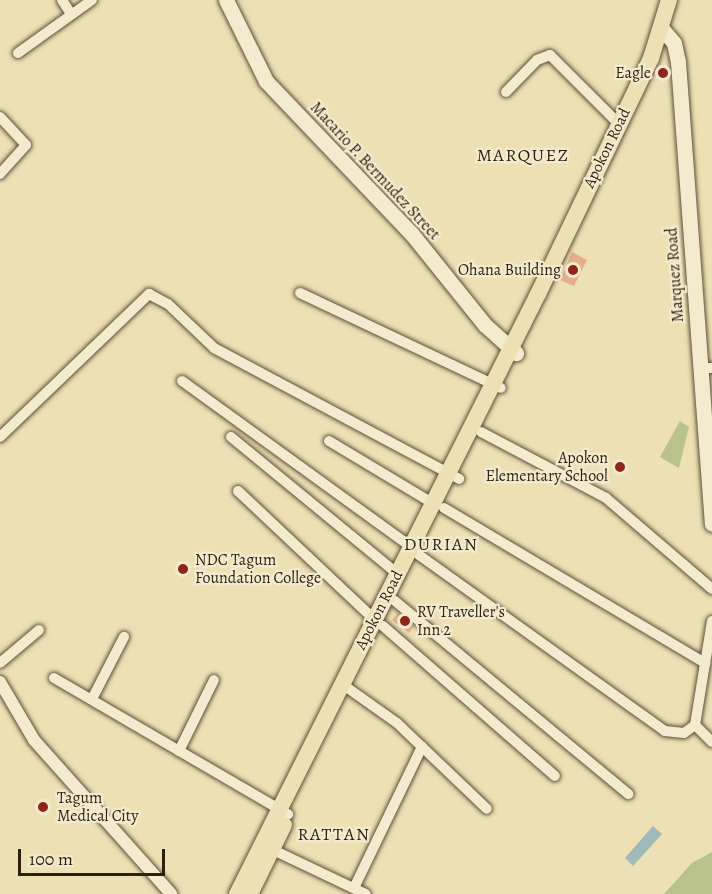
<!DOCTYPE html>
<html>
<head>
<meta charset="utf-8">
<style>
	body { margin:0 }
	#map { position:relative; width:712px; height:894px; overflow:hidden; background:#ece0b4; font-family:Alegreya,serif }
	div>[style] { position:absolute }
	.green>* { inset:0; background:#b9c28b }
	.water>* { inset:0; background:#9fbab9 }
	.building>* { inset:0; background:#e2ae8d }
	.roads { filter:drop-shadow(0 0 2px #5e4f38) drop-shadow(0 0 2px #5e4f38) }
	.minor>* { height:10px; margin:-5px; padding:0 5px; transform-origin:5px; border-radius:5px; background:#f3ebce }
	.tertiary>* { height:12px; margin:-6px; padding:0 6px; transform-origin:6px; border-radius:6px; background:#f3ebce }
	.secondary>* { height:15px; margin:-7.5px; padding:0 7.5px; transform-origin:7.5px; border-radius:7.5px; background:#f3ebce }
	.trunk>* { height:16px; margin:-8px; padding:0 8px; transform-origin:8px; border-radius:8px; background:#ece0b4 }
	.dots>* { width:16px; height:16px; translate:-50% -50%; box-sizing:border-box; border:3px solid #f3ebce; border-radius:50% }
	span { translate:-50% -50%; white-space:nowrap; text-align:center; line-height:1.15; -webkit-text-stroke:4.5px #f3ebce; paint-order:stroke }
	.poi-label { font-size:16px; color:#2e1f0e }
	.right { translate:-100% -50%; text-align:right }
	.left { translate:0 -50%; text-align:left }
	.street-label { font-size:16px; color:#2e1f0e }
	.neighbourhood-label { font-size:18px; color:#2e1f0e; letter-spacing:1.5px }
	.scale { position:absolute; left:18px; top:849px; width:147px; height:27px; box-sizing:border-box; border:3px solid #2e1f0e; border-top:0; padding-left:8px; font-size:18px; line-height:21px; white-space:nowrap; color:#2e1f0e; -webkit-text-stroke:4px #f3ebce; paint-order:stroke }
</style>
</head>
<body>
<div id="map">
	<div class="green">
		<div style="clip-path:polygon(680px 421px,689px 427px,679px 468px,660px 457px)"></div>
		<div style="clip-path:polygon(712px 852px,712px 894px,664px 894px,692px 863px)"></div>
	</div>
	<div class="water">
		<div style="clip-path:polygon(653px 826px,662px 834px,633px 866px,625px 858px)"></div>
	</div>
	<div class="building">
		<div style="clip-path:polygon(572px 252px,587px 260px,574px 286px,560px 280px)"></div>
		<div style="clip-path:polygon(398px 613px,414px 626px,409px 633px,392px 620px)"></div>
	</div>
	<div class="roads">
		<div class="minor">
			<div style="left:62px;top:0;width:17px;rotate:57deg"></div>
			<div style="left:18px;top:53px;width:91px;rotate:-35.6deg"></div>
			<div style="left:506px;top:92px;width:45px;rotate:-45.9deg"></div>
			<div style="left:537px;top:60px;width:14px;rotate:-21deg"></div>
			<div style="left:550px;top:55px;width:96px;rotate:45deg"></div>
			<div style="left:0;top:117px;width:38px;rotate:47deg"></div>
			<div style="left:26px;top:145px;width:39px;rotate:132deg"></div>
			<div style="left:300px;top:293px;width:222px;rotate:25.3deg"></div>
			<div style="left:699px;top:368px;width:13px"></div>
			<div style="left:182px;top:381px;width:283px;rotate:35.9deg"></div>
			<div style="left:481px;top:432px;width:141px;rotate:27.8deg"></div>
			<div style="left:606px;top:498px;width:140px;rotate:40.6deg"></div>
			<div style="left:0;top:437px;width:207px;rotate:-43.8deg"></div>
			<div style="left:149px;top:294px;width:21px;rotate:28deg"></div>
			<div style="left:168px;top:304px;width:64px;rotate:43.7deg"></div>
			<div style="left:214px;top:348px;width:278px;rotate:28.1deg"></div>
			<div style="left:231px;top:437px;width:216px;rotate:39.4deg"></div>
			<div style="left:329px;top:441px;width:122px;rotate:31deg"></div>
			<div style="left:238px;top:491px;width:187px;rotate:43.3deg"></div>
			<div style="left:444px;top:508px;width:304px;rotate:30.7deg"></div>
			<div style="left:419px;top:555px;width:302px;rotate:35.6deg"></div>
			<div style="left:665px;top:731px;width:19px;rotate:6deg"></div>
			<div style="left:684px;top:733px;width:14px;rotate:-36deg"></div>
			<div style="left:395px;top:601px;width:303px;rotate:39.6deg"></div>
			<div style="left:712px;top:621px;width:105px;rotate:99.3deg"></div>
			<div style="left:695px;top:725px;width:24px;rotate:45deg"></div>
			<div style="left:383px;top:626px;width:228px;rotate:41.1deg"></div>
			<div style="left:0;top:663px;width:51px;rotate:-40.2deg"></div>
			<div style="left:54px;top:678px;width:271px;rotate:30.2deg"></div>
			<div style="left:342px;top:684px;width:67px;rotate:35.3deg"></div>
			<div style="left:397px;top:723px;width:124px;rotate:43.7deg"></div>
			<div style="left:92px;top:699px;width:70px;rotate:-62.7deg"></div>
			<div style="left:179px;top:751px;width:79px;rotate:-63.8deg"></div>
			<div style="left:269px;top:848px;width:107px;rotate:25.4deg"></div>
			<div style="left:354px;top:888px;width:157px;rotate:-64.3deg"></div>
		</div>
		<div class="tertiary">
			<div style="left:0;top:682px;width:67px;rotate:59.6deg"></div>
			<div style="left:34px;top:740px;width:206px;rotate:48.3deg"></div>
		</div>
		<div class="secondary">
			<div style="left:226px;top:0;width:90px;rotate:63.7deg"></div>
			<div style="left:266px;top:81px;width:210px;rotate:46.4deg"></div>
			<div style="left:411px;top:233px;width:118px;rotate:51.2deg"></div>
			<div style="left:485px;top:325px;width:42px;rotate:42.1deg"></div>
			<div style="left:662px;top:29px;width:18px;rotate:49deg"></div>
			<div style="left:674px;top:43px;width:19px;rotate:78deg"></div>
			<div style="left:678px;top:62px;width:463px;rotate:85.8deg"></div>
		</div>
		<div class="trunk">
			<div style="left:237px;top:894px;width:671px;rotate:-63.36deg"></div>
			<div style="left:538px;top:294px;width:262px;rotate:-64.4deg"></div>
			<div style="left:651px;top:58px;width:61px;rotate:-72.8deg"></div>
			<div style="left:250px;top:894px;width:77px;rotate:-63.8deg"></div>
		</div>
	</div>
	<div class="dots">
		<div style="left:663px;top:73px;background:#8f2418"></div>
		<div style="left:573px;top:270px;background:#8f2418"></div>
		<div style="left:620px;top:467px;background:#8f2418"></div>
		<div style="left:183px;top:569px;background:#8f2418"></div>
		<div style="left:405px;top:621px;background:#8f2418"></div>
		<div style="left:43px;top:807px;background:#8f2418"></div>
	</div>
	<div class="poi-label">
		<span class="right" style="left:651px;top:73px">Eagle</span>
		<span class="right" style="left:561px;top:270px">Ohana Building</span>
		<span class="right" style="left:608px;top:467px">Apokon<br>Elementary School</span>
		<span class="left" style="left:195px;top:569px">NDC Tagum<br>Foundation College</span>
		<span class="left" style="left:417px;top:621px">RV Traveller's<br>Inn 2</span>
		<span class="left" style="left:57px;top:807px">Tagum<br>Medical City</span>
	</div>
	<div class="street-label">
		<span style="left:607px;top:148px;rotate:-64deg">Apokon Road</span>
		<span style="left:375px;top:171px;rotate:47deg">Macario P. Bermudez Street</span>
		<span style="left:675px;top:275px;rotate:-94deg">Marquez Road</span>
		<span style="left:379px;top:610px;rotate:-63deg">Apokon Road</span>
	</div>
	<div class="neighbourhood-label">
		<span style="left:523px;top:155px">MARQUEZ</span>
		<span style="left:441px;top:544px">DURIAN</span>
		<span style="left:334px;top:834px">RATTAN</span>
	</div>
	<div class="scale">100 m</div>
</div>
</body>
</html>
